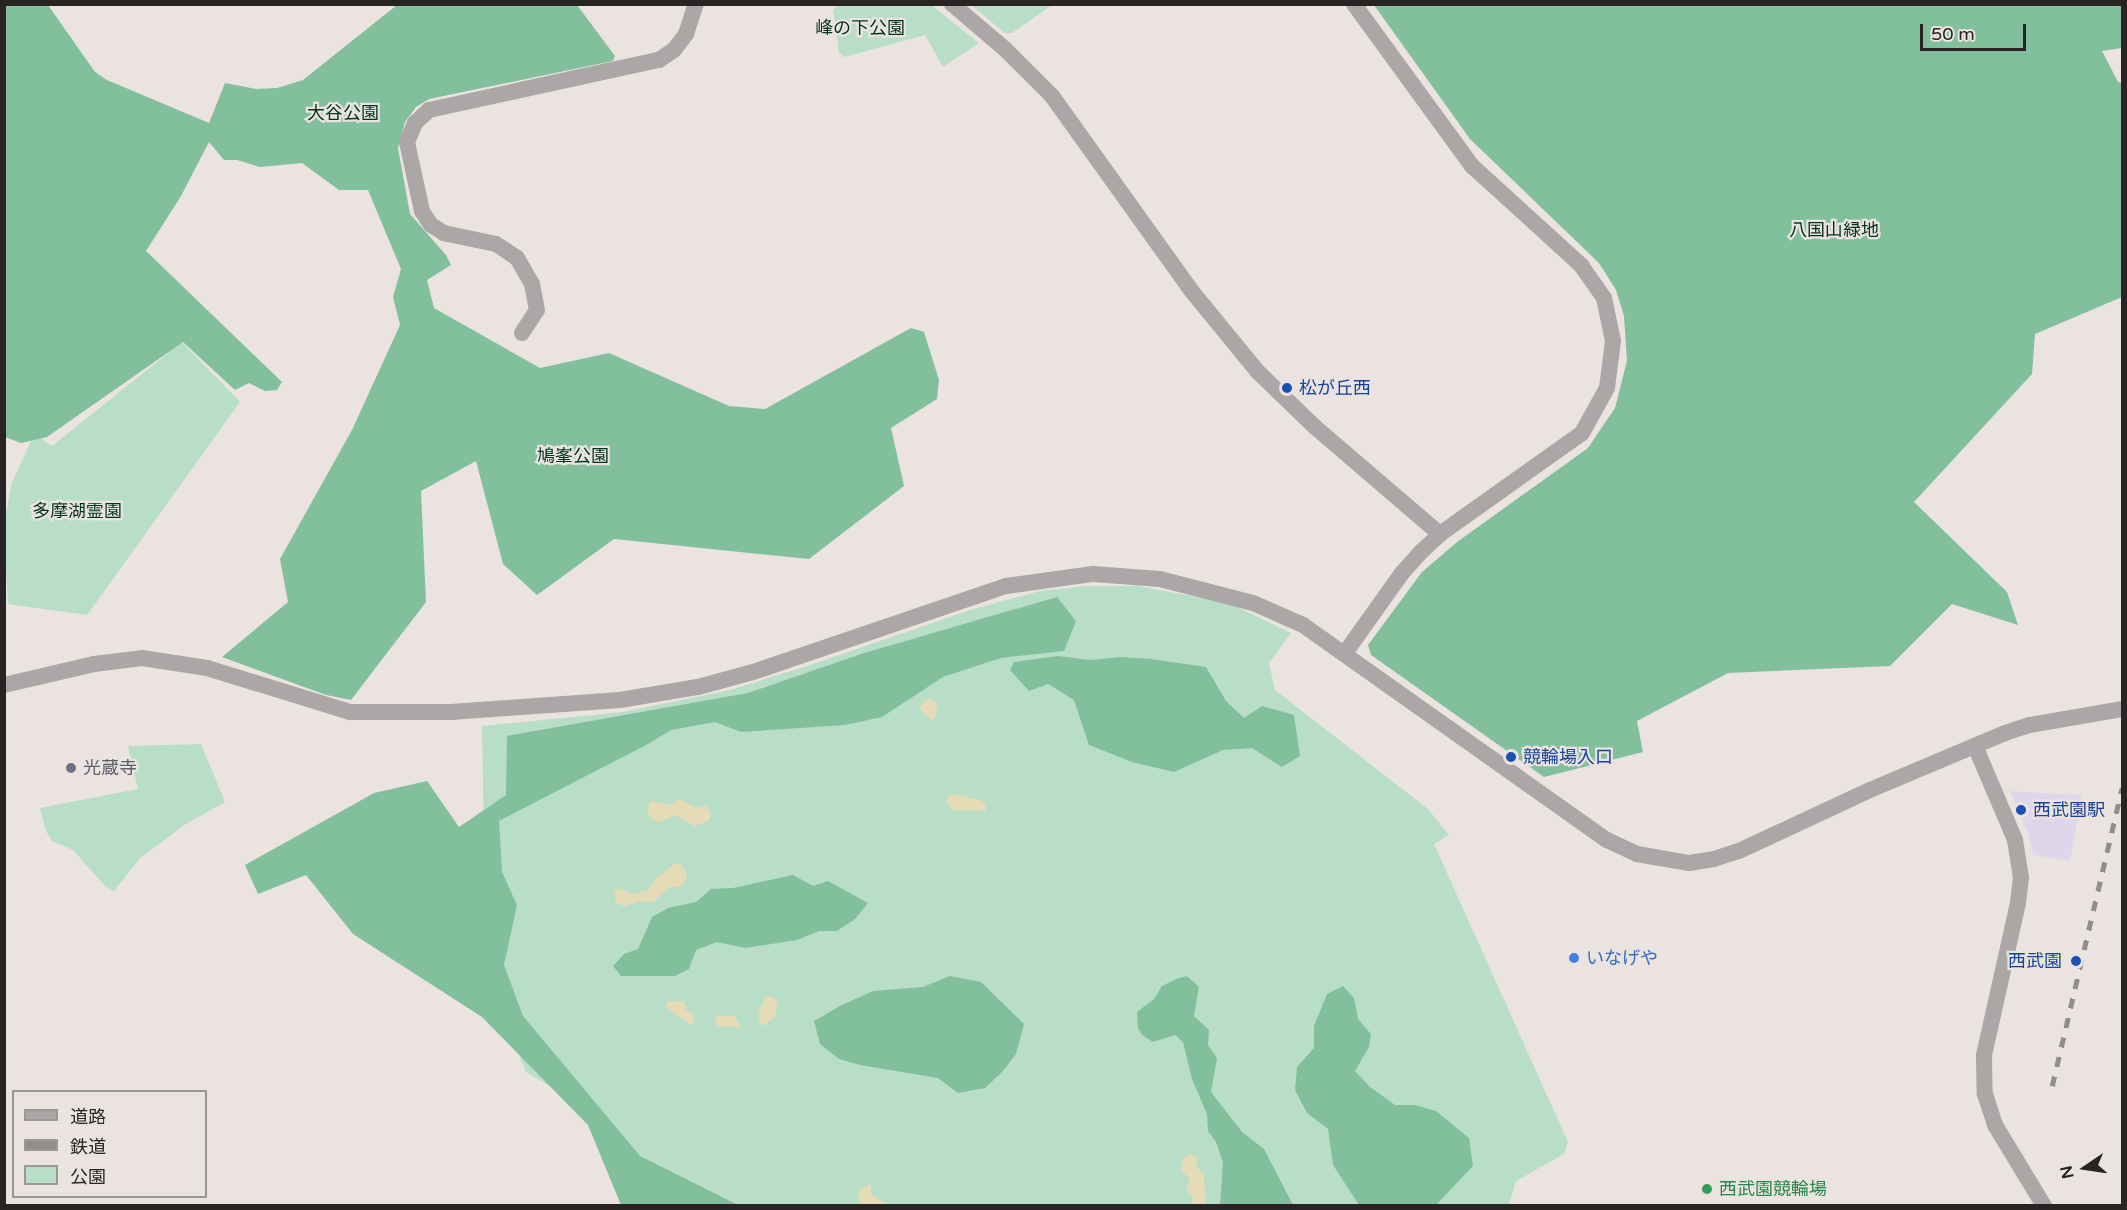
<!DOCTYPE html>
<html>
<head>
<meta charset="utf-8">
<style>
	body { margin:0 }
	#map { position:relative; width:2127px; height:1210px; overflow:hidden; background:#ebe3df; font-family:"Varela Round","Noto Sans JP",sans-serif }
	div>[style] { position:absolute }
	.industrial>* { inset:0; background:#ded7ec }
	.green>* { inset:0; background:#b9dec8 }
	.forest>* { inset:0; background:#82bf9d }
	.sand>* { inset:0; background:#e5dbb6 }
	.minor>* { height:16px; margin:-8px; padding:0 8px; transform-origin:8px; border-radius:8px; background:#aba7a7 }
	.rail>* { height:4.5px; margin-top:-2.25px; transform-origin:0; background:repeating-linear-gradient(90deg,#928c8a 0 10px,transparent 0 20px) }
	.dots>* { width:16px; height:16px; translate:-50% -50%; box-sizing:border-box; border:3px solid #ebe3df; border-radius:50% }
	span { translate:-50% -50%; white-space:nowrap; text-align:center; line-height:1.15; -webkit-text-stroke:4.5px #ebe3df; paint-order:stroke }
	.park-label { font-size:18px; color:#00341e }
	.transit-label { font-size:18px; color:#164399 }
	.left { translate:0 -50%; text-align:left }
	.right { translate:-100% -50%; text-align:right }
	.worship-label { font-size:18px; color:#5b616d }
	.shop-label { font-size:18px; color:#366cbe }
	.leisure-label { font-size:18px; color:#27864d }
	.frame { position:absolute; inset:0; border:6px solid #272423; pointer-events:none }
	.legend { position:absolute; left:12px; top:1090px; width:195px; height:108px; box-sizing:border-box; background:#ebe3df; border:2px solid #9d9794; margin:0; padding:8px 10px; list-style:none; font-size:18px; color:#272423 }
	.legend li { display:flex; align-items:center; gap:12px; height:30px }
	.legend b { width:30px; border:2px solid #9d9794 }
	.north { position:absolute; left:2055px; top:1138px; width:60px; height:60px; -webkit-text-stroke:4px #ebe3df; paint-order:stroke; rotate:257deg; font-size:16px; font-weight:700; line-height:24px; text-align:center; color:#272423 }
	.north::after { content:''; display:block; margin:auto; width:21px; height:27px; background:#272423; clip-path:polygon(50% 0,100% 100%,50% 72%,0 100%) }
	.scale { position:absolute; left:1920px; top:24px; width:106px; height:27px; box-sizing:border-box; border:3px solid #272423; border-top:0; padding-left:8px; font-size:18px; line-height:21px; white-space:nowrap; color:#272423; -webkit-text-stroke:4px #ebe3df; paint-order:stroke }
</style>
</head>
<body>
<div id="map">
	<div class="industrial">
		<div style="clip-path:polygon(2010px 791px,2082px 795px,2070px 861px,2033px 855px,2029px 836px)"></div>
	</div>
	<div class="green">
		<div style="clip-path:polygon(840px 4px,931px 5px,979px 43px,943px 67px,925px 35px,845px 57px,839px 53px,833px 10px)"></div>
		<div style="clip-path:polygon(971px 5px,1052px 5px,1012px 33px,1005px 33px)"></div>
		<div style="clip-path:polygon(182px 342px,240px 402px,87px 615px,8px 604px,4px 528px,11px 485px,34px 434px,52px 446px)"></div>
		<div style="clip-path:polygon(1087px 586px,1138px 586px,1197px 597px,1237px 607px,1291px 633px,1269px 663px,1275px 690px,1428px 809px,1449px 835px,1434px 844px,1568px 1142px,1564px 1154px,1516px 1181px,1509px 1205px,669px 1205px,577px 1102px,526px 1072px,513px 1040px,484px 834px,482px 726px,623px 712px,730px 690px,807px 666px,973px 609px,1040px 591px)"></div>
		<div style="clip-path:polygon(201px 744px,225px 802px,186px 824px,140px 858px,114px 891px,105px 886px,73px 850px,52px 841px,46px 831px,40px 808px,138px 789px,128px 746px)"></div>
	</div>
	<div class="forest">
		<div style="clip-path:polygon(4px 5px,48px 5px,95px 72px,107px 80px,209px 123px,225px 83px,256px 89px,277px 88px,303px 80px,397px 5px,577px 5px,615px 56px,613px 61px,429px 99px,416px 107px,405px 122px,398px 148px,410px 214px,446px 255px,451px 265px,427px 280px,434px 308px,540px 368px,609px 353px,729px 406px,765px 409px,911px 328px,924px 332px,939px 380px,937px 399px,891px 428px,904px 486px,809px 559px,614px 539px,537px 595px,503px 564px,476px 461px,421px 491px,426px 602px,351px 700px,326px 695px,222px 657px,288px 602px,280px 559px,352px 430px,400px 325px,393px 297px,401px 269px,368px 190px,339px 190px,302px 163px,260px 167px,237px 160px,224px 160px,209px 142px,181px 196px,146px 251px,282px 382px,277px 390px,265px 391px,249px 383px,235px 390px,183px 342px,47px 437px,21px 443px,5px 437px)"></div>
		<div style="clip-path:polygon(1374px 5px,2122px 5px,2122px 48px,2102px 51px,2118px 82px,2122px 83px,2122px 297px,2035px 334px,2032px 374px,1914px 502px,2007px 592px,2018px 625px,1952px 604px,1890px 666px,1728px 673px,1637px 721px,1643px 752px,1544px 777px,1371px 655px,1368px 645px,1422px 572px,1457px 542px,1588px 448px,1615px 408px,1627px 361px,1624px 316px,1616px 290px,1599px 263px,1470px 139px)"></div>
		<div style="clip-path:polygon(1057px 597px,1076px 621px,1064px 651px,1001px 658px,943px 677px,882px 717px,845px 725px,741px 732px,715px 722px,671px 730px,648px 744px,499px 821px,502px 872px,517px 905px,504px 965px,523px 1016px,640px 1156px,738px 1205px,621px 1205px,588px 1125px,482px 1017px,353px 934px,306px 875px,258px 894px,245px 865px,374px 793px,427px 781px,459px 827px,506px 795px,507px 736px,748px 693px,861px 654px)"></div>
		<div style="clip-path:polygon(1058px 656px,1090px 660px,1121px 657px,1151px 659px,1206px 667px,1226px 701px,1244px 718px,1262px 706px,1294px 715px,1300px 756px,1282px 767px,1252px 748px,1223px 750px,1174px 772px,1132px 762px,1089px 745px,1074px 700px,1048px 684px,1029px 691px,1010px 670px,1014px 662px)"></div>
		<div style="clip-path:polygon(793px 875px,813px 886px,828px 881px,868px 903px,855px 919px,837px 931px,819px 931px,797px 940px,745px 948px,717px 942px,696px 950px,689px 969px,675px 976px,621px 976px,613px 966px,624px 954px,638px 949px,652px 917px,668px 908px,696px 902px,711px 889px,733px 888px)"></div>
		<div style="clip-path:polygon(950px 976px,981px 982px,1024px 1024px,1016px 1054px,1003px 1071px,985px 1088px,958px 1093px,938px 1078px,860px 1065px,839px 1059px,820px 1044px,814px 1021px,840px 1006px,873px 991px,923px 987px)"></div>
		<div style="clip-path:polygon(1187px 976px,1199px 987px,1194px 1016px,1209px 1030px,1208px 1045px,1217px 1058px,1211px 1092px,1242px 1132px,1264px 1149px,1293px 1205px,1220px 1205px,1223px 1162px,1216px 1142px,1208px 1131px,1207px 1114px,1192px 1079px,1183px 1042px,1175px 1035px,1153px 1042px,1142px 1035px,1138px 1028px,1137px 1012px,1154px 999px,1162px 986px,1176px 979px)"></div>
		<div style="clip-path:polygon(1343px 986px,1354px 998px,1358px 1019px,1371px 1034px,1369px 1047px,1355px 1071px,1370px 1087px,1395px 1105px,1415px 1105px,1436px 1111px,1469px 1138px,1473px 1166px,1436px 1205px,1359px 1205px,1333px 1165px,1328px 1129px,1307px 1113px,1295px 1090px,1297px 1067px,1314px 1048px,1314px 1026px,1327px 994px)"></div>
	</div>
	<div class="sand">
		<div style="clip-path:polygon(927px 699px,932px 699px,937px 704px,936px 716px,932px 721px,920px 709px,920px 706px)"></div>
		<div style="clip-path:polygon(952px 794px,980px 800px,985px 803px,986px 811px,953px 810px,947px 802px,947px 798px)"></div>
		<div style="clip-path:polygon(679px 799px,697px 808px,706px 806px,711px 815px,709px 820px,695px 826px,675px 815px,659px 822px,651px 818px,647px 812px,649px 804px,653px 801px,668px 805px)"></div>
		<div style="clip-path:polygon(675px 864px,680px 864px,687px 873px,686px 879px,681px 887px,670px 887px,653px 902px,640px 901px,624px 906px,616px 903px,614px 890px,619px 888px,632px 894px,648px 890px,656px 878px)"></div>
		<div style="clip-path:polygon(770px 996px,777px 1000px,775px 1017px,762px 1026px,758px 1022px,760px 1018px,758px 1010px,762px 1006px,765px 997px)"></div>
		<div style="clip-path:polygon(678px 1001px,684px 1002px,686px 1010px,694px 1014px,694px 1022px,691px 1025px,665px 1007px,668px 1002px)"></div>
		<div style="clip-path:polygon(718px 1016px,735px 1016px,740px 1028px,717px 1026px,715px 1019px)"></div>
		<div style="clip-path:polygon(1190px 1154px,1198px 1157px,1196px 1167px,1204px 1174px,1206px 1205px,1192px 1205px,1193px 1197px,1186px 1188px,1190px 1178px,1181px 1171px,1183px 1158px)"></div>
		<div style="clip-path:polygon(870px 1184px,872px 1195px,888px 1205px,860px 1205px,858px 1191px)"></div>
	</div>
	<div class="minor">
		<div style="left:952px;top:4px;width:70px;rotate:40.3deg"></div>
		<div style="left:1005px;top:49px;width:66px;rotate:45deg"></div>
		<div style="left:1052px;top:96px;width:237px;rotate:54.4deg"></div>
		<div style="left:1190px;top:289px;width:106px;rotate:50.7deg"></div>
		<div style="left:1257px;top:371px;width:81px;rotate:44deg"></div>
		<div style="left:1315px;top:427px;width:165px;rotate:40.6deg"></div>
		<div style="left:522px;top:333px;width:27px;rotate:-57deg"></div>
		<div style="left:537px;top:310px;width:26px;rotate:-101deg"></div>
		<div style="left:532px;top:284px;width:30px;rotate:-120deg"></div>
		<div style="left:517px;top:258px;width:25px;rotate:-146deg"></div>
		<div style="left:496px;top:244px;width:53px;rotate:-168.1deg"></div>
		<div style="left:444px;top:233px;width:15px;rotate:-148deg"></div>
		<div style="left:431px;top:225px;width:17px;rotate:-123deg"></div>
		<div style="left:422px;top:211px;width:71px;rotate:-102.3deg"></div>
		<div style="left:407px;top:142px;width:21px;rotate:-67deg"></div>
		<div style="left:415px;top:123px;width:19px;rotate:-43deg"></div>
		<div style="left:429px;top:110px;width:235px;rotate:-12.3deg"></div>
		<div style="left:659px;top:60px;width:18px;rotate:-34deg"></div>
		<div style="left:674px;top:50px;width:20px;rotate:-53deg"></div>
		<div style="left:686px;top:34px;width:32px;rotate:-72deg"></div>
		<div style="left:1345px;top:653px;width:98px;rotate:-54.5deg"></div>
		<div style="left:1402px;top:573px;width:30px;rotate:-48deg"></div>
		<div style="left:1422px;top:551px;width:25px;rotate:-43deg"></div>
		<div style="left:1440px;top:534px;width:174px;rotate:-35.4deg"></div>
		<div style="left:1582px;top:433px;width:51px;rotate:-60.9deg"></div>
		<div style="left:1607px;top:388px;width:47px;rotate:-82.7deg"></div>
		<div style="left:1613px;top:341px;width:44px;rotate:-101.8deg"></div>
		<div style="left:1604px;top:298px;width:39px;rotate:-125deg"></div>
		<div style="left:1582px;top:266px;width:149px;rotate:-137.7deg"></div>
		<div style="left:1472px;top:166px;width:200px;rotate:-126.1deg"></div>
		<div style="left:4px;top:685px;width:92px;rotate:-13.1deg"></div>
		<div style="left:94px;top:664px;width:48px;rotate:-7.1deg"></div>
		<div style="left:142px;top:658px;width:66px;rotate:8.7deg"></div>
		<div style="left:207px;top:668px;width:150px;rotate:17.1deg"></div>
		<div style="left:350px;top:712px;width:101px"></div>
		<div style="left:451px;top:712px;width:169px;rotate:-4.1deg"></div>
		<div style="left:620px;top:700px;width:79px;rotate:-9.5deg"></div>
		<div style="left:698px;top:687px;width:57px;rotate:-15.3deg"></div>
		<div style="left:753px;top:672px;width:267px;rotate:-18.8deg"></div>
		<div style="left:1006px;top:586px;width:88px;rotate:-7.9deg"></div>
		<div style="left:1093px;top:574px;width:67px;rotate:4.3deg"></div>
		<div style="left:1160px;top:579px;width:96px;rotate:14.5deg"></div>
		<div style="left:1253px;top:603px;width:55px;rotate:23.7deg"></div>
		<div style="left:1303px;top:625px;width:372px;rotate:35.3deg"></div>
		<div style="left:1607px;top:840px;width:33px;rotate:25deg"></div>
		<div style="left:1637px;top:854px;width:53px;rotate:9.8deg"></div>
		<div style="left:1689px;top:863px;width:25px;rotate:-9deg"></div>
		<div style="left:1714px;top:859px;width:26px;rotate:-18deg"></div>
		<div style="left:1739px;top:851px;width:145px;rotate:-25deg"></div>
		<div style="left:1870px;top:790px;width:147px;rotate:-22.9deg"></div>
		<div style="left:2005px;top:733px;width:26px;rotate:-18deg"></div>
		<div style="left:2030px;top:725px;width:93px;rotate:-9.9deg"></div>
		<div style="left:1975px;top:746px;width:102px;rotate:66.9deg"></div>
		<div style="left:2015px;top:840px;width:38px;rotate:81deg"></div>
		<div style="left:2021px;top:878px;width:25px;rotate:97deg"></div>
		<div style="left:2018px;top:903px;width:156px;rotate:102.6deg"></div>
		<div style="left:1984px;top:1055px;width:39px;rotate:89deg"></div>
		<div style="left:1985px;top:1094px;width:33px;rotate:72deg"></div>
		<div style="left:1995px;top:1125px;width:95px;rotate:58.8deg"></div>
	</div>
	<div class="rail">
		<div style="left:2052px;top:1086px;width:306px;rotate:-76.8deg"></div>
	</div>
	<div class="dots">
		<div style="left:1287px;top:388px;background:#1a4fb4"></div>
		<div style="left:1511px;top:757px;background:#1a4fb4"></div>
		<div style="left:71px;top:768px;background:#6b7280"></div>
		<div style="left:2021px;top:810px;background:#1a4fb4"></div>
		<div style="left:1574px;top:958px;background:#3f7fe0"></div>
		<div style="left:2076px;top:961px;background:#1a4fb4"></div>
		<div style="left:1707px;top:1189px;background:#2e9e5b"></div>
	</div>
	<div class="park-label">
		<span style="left:860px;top:28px">峰の下公園</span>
		<span style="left:343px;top:113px">大谷公園</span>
		<span style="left:1834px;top:230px">八国山緑地</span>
		<span style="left:573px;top:456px">鳩峯公園</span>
		<span style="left:77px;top:511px">多摩湖霊園</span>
	</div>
	<div class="transit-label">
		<span class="left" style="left:1299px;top:388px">松が丘西</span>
		<span class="left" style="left:1523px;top:757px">競輪場入口</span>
		<span class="left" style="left:2033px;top:810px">西武園駅</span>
		<span class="right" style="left:2062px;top:961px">西武園</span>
	</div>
	<div class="worship-label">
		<span class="left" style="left:83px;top:768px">光蔵寺</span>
	</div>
	<div class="shop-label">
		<span class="left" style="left:1586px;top:958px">いなげや</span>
	</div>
	<div class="leisure-label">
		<span class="left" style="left:1719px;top:1189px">西武園競輪場</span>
	</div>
	<div class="frame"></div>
	<ul class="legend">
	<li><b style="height:8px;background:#aba7a7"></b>道路</li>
	<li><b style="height:8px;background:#928c8a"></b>鉄道</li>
	<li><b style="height:16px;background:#b9dec8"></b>公園</li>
	</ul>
	<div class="north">N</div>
	<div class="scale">50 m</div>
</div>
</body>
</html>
